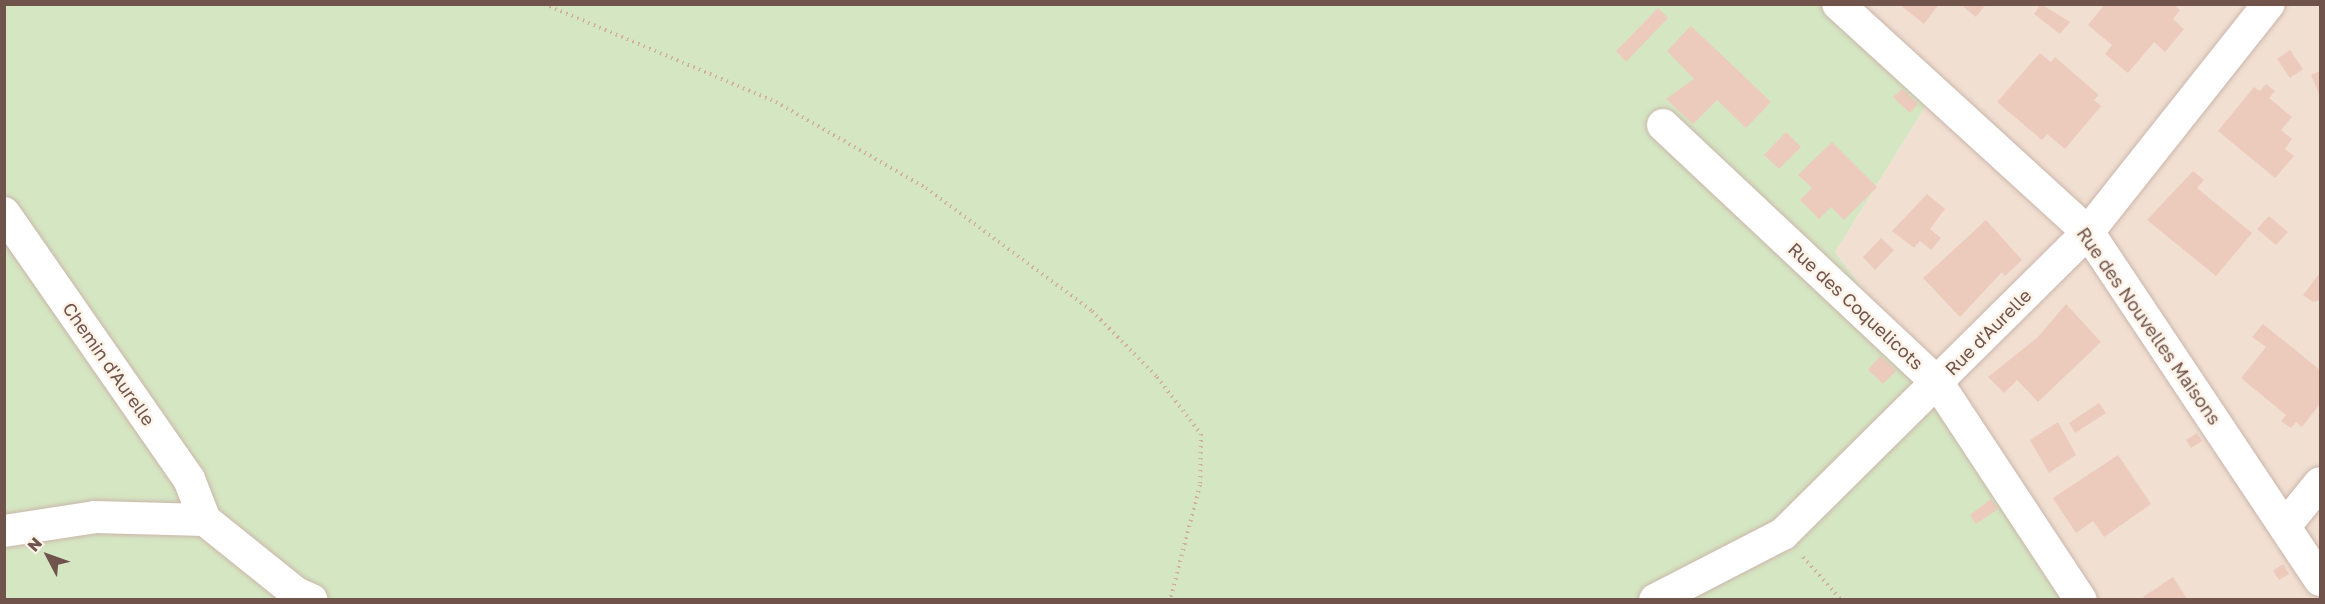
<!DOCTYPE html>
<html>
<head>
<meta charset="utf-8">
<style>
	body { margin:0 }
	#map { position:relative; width:2325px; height:604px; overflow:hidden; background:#faeee2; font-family:"Golos Text",sans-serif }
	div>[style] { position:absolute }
	.residential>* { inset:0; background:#f1dfd2 }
	.green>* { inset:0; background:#d5e6c2 }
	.building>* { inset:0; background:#edcbbc }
	.path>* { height:4px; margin-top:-2px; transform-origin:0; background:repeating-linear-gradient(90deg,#d2aea0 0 1.5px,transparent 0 6px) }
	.roads { filter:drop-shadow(0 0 2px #cab5aa) drop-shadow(0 0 2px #cab5aa) }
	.minor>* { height:32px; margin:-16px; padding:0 16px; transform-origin:16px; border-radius:16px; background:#fff }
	span { translate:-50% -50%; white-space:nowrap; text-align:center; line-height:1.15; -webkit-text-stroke:5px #fdf3e8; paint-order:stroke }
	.street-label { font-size:18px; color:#70544b }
	.frame { position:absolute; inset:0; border:6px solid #70544b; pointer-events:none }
	.north { position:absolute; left:18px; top:526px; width:60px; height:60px; -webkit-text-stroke:4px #fdf3e8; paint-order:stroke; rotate:311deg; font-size:16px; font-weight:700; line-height:24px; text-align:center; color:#70544b }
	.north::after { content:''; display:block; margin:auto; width:21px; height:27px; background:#70544b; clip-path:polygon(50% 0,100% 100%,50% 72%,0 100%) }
</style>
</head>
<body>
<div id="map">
	<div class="residential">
		<div style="clip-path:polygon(1852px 5px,2320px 5px,2320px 599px,2097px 599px,1835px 252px,1935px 91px)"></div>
	</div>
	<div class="green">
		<div style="clip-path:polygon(4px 5px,1852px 5px,1935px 91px,1835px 252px,2097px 599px,5px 599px)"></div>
	</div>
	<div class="building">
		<div style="clip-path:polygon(1899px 4px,1939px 4px,1924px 24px)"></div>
		<div style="clip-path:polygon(1960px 4px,1986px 4px,1976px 17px)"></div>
		<div style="clip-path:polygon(2041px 4px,2070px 22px,2060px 34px,2034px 14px)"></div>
		<div style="clip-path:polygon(2105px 4px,2173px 4px,2180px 10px,2173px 19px,2184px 29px,2165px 52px,2154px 42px,2128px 73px,2105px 54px,2112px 45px,2088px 25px)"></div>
		<div style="clip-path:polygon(1658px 8px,1668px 18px,1626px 62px,1616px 51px)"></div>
		<div style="clip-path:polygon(1691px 26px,1771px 102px,1746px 128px,1717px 100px,1693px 124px,1666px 99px,1694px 79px,1667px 51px)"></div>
		<div style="clip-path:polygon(2290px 50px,2303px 69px,2290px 78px,2277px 59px)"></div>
		<div style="clip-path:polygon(2040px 53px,2051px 62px,2055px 57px,2099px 95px,2094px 100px,2101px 106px,2065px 149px,2047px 134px,2042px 140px,1997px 102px)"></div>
		<div style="clip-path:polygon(2320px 71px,2320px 96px,2311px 75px)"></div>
		<div style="clip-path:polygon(2266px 84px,2275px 91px,2269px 98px,2292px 117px,2281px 130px,2292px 139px,2285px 149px,2294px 156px,2275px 178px,2218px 131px,2254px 87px,2260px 91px)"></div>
		<div style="clip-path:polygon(1902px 89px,1918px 104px,1910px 113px,1893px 97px)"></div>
		<div style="clip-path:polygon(1786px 132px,1801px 147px,1779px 169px,1764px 155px)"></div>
		<div style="clip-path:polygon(1832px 142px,1877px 187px,1844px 220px,1831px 207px,1819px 219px,1800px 200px,1812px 188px,1798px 175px)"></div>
		<div style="clip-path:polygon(2193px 171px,2204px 180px,2197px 188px,2252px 233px,2216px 276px,2147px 220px)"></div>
		<div style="clip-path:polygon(1927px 194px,1945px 209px,1930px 229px,1941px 238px,1931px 250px,1920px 241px,1914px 248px,1892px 231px)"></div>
		<div style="clip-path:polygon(2269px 216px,2288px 232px,2276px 245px,2257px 229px)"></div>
		<div style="clip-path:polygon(1986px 220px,2022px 260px,2005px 276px,2002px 272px,1960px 317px,1923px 278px)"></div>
		<div style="clip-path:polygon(1881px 238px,1894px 250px,1875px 270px,1863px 257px)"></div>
		<div style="clip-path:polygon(2320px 273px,2320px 300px,2313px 302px,2303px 295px)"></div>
		<div style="clip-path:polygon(2066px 304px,2101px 342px,2038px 402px,2017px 380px,2004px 393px,1988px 377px,2038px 337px)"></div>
		<div style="clip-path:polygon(2263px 324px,2320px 370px,2320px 404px,2302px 427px,2296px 422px,2291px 428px,2281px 421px,2286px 415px,2241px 378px,2266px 347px,2252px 337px)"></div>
		<div style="clip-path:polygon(1880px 356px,1896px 371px,1883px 384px,1868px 370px)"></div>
		<div style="clip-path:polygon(2099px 403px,2106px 413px,2075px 433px,2069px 423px)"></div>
		<div style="clip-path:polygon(2058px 422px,2076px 455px,2049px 473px,2030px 440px)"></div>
		<div style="clip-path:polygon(2197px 433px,2202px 441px,2191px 448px,2186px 440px)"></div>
		<div style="clip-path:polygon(2118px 455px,2151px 504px,2104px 537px,2093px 521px,2076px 533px,2053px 498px)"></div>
		<div style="clip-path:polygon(1991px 499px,1998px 509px,1976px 524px,1970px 515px)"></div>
		<div style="clip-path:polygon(2283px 564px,2289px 574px,2279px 580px,2273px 571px)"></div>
		<div style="clip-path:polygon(2173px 577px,2188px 600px,2145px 600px,2143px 597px)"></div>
	</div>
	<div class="path">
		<div style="left:544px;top:4px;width:252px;rotate:22.9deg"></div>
		<div style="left:776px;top:102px;width:173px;rotate:29.8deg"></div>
		<div style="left:926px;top:188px;width:207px;rotate:36.5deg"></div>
		<div style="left:1092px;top:311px;width:93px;rotate:45.4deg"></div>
		<div style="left:1157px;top:377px;width:72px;rotate:52.3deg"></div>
		<div style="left:1201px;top:434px;width:51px;rotate:91.1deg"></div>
		<div style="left:1200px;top:485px;width:119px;rotate:104.6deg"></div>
		<div style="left:1803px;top:557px;width:57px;rotate:48.5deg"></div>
	</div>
	<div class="roads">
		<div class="minor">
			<div style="left:1838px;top:4px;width:338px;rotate:42.4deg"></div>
			<div style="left:2088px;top:232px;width:418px;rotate:56.3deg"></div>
			<div style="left:1663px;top:125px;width:376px;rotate:43.2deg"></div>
			<div style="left:1937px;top:382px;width:261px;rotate:56.6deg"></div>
			<div style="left:4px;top:213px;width:324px;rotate:55.2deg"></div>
			<div style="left:189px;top:479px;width:44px;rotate:68.7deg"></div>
			<div style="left:205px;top:520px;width:117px;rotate:38.7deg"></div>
			<div style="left:296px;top:593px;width:17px;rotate:24deg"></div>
			<div style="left:2285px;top:526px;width:55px;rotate:-50.9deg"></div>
			<div style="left:4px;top:531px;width:92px;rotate:-8.7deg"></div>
			<div style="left:95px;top:517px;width:110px;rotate:1.6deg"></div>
			<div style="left:1655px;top:600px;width:144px;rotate:-27.3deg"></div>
			<div style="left:1783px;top:534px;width:429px;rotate:-44.7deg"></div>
			<div style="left:2088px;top:232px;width:291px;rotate:-51.6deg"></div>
		</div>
	</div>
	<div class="street-label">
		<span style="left:1856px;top:306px;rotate:43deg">Rue des Coquelicots</span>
		<span style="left:2149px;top:326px;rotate:55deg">Rue des Nouvelles Maisons</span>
		<span style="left:1988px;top:332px;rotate:-45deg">Rue d'Aurelle</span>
		<span style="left:109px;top:364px;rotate:55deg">Chemin d'Aurelle</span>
	</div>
	<div class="frame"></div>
	<div class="north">N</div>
</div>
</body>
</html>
